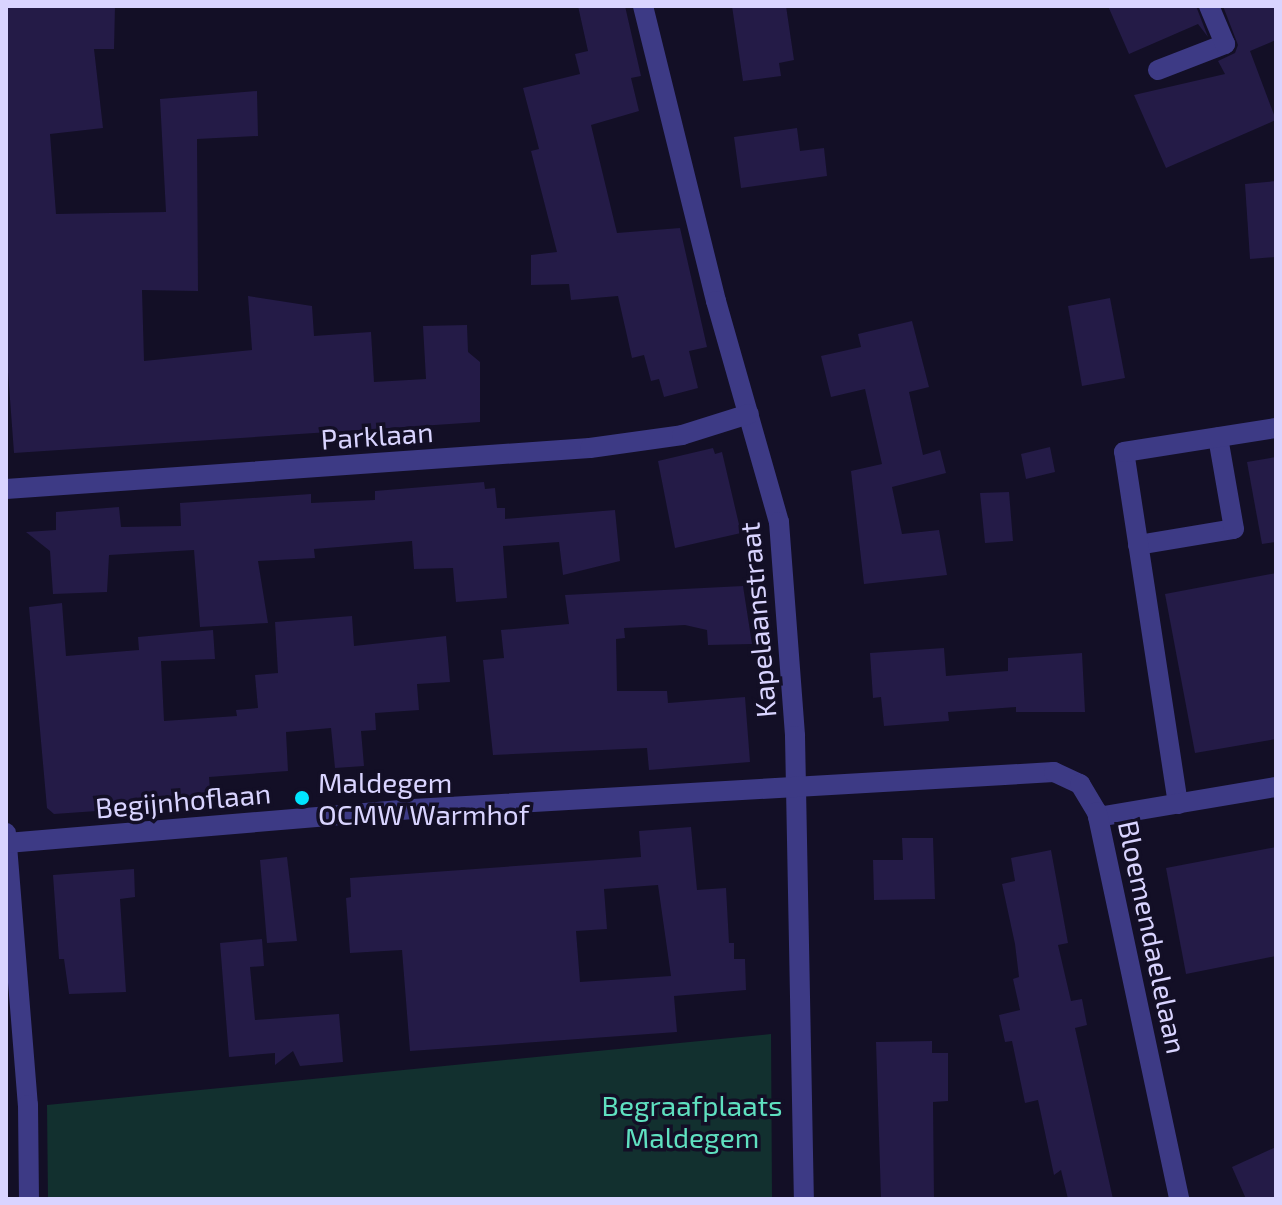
<!DOCTYPE html>
<html>
<head>
<meta charset="utf-8">
<style>
	body { margin:0 }
	#map { position:relative; width:1282px; height:1205px; overflow:hidden; background:#130f26; font-family:"Exo 2",sans-serif }
	div>[style] { position:absolute }
	.green>* { inset:0; background:#12302f }
	.building>* { inset:0; background:#241b47 }
	.minor>* { height:20px; margin:-10px; padding:0 10px; transform-origin:10px; border-radius:10px; background:#3d3a85 }
	.dots>* { width:22px; height:22px; translate:-50% -50%; box-sizing:border-box; border:4px solid #130f26; border-radius:50% }
	span { translate:-50% -50%; white-space:nowrap; text-align:center; line-height:1.15; -webkit-text-stroke:7px #130f26; paint-order:stroke }
	.street-label { font-size:28px; color:#d9d4ff }
	.poi-label { font-size:28px; color:#d9d4ff }
	.left { translate:0 -50%; text-align:left }
	.park-label { font-size:28px; color:#5fe0c0 }
	.frame { position:absolute; inset:0; border:8px solid #d9d4ff; pointer-events:none }
</style>
</head>
<body>
<div id="map">
	<div class="green">
		<div style="clip-path:polygon(771px 1034px,772px 1199px,48px 1199px,47px 1105px)"></div>
	</div>
	<div class="building">
		<div style="clip-path:polygon(6px 6px,115px 6px,114px 49px,94px 49px,103px 128px,50px 134px,56px 214px,166px 212px,160px 99px,257px 91px,258px 136px,197px 139px,198px 291px,142px 290px,144px 361px,252px 350px,248px 296px,312px 306px,314px 336px,371px 332px,374px 382px,426px 379px,423px 326px,467px 325px,468px 352px,480px 362px,480px 422px,14px 453px,6px 345px)"></div>
		<div style="clip-path:polygon(578px 6px,625px 6px,641px 76px,631px 78px,639px 111px,591px 125px,617px 233px,680px 228px,707px 347px,689px 351px,698px 388px,664px 397px,659px 379px,651px 381px,644px 355px,632px 358px,618px 296px,571px 300px,569px 284px,531px 285px,531px 255px,557px 252px,531px 151px,539px 149px,523px 88px,580px 74px,575px 54px,588px 51px)"></div>
		<div style="clip-path:polygon(732px 6px,786px 6px,794px 60px,779px 63px,781px 76px,743px 81px)"></div>
		<div style="clip-path:polygon(1108px 6px,1196px 6px,1208px 37px,1198px 24px,1129px 54px)"></div>
		<div style="clip-path:polygon(1223px 6px,1276px 6px,1276px 40px,1250px 51px,1276px 120px,1166px 168px,1134px 95px,1225px 74px,1218px 61px,1235px 53px,1238px 45px)"></div>
		<div style="clip-path:polygon(797px 128px,800px 151px,824px 148px,827px 176px,741px 188px,734px 137px)"></div>
		<div style="clip-path:polygon(1276px 181px,1276px 257px,1250px 259px,1245px 184px)"></div>
		<div style="clip-path:polygon(1110px 298px,1125px 378px,1082px 386px,1068px 306px)"></div>
		<div style="clip-path:polygon(912px 321px,929px 387px,909px 392px,923px 455px,940px 450px,946px 473px,892px 487px,902px 534px,939px 530px,947px 575px,864px 584px,851px 471px,882px 464px,865px 389px,831px 397px,821px 356px,861px 347px,858px 334px)"></div>
		<div style="clip-path:polygon(1050px 447px,1055px 472px,1026px 479px,1021px 454px)"></div>
		<div style="clip-path:polygon(713px 448px,715px 454px,722px 452px,741px 533px,675px 548px,658px 461px)"></div>
		<div style="clip-path:polygon(1276px 457px,1276px 542px,1262px 544px,1247px 462px)"></div>
		<div style="clip-path:polygon(484px 482px,485px 489px,495px 488px,497px 508px,505px 508px,505px 519px,615px 510px,620px 561px,563px 575px,559px 542px,503px 546px,507px 598px,456px 602px,453px 568px,414px 569px,412px 541px,314px 549px,315px 558px,258px 561px,268px 623px,200px 627px,194px 550px,109px 555px,107px 592px,53px 594px,50px 551px,26px 532px,56px 530px,56px 512px,119px 507px,121px 527px,181px 526px,180px 503px,311px 494px,311px 503px,375px 500px,375px 491px)"></div>
		<div style="clip-path:polygon(1009px 492px,1013px 541px,985px 543px,980px 493px)"></div>
		<div style="clip-path:polygon(1276px 573px,1276px 739px,1195px 753px,1165px 594px)"></div>
		<div style="clip-path:polygon(743px 586px,752px 644px,708px 645px,707px 630px,685px 625px,624px 628px,625px 638px,616px 639px,617px 691px,667px 691px,668px 703px,745px 697px,750px 762px,649px 770px,647px 748px,493px 755px,483px 660px,504px 658px,501px 630px,569px 624px,565px 595px)"></div>
		<div style="clip-path:polygon(62px 603px,66px 656px,139px 650px,138px 637px,213px 630px,215px 659px,161px 661px,164px 721px,237px 716px,236px 710px,258px 708px,255px 675px,278px 673px,275px 622px,352px 616px,354px 646px,446px 636px,450px 682px,417px 684px,419px 710px,375px 713px,376px 730px,361px 731px,364px 766px,335px 768px,331px 728px,286px 732px,288px 771px,209px 777px,211px 803px,54px 814px,47px 808px,29px 607px)"></div>
		<div style="clip-path:polygon(944px 648px,946px 676px,1008px 671px,1008px 658px,1082px 653px,1085px 712px,1016px 712px,1016px 707px,948px 712px,949px 721px,884px 726px,881px 697px,873px 698px,870px 653px)"></div>
		<div style="clip-path:polygon(evenodd,691px 827px,697px 890px,726px 888px,729px 943px,734px 943px,734px 959px,745px 959px,746px 990px,674px 996px,677px 1032px,410px 1051px,402px 950px,350px 953px,346px 898px,351px 897px,350px 878px,641px 857px,639px 831px,691px 827px,658px 885px,671px 976px,580px 982px,576px 931px,607px 929px,604px 889px,658px 885px)"></div>
		<div style="clip-path:polygon(902px 838px,933px 838px,935px 899px,874px 900px,873px 860px,903px 860px)"></div>
		<div style="clip-path:polygon(1276px 847px,1276px 956px,1186px 974px,1166px 868px)"></div>
		<div style="clip-path:polygon(1051px 850px,1068px 943px,1058px 945px,1071px 1001px,1082px 999px,1087px 1025px,1075px 1028px,1113px 1199px,1068px 1199px,1061px 1170px,1054px 1175px,1038px 1100px,1025px 1103px,1012px 1041px,1005px 1042px,999px 1015px,1020px 1010px,1013px 979px,1019px 977px,1015px 944px,1002px 884px,1015px 881px,1011px 858px)"></div>
		<div style="clip-path:polygon(287px 857px,297px 941px,267px 943px,260px 860px)"></div>
		<div style="clip-path:polygon(134px 869px,135px 897px,120px 899px,126px 992px,69px 994px,64px 959px,59px 959px,53px 875px)"></div>
		<div style="clip-path:polygon(262px 939px,264px 966px,250px 967px,255px 1020px,339px 1014px,343px 1062px,300px 1066px,293px 1051px,275px 1065px,275px 1053px,229px 1057px,220px 943px)"></div>
		<div style="clip-path:polygon(932px 1041px,932px 1053px,948px 1053px,948px 1101px,933px 1102px,934px 1199px,881px 1199px,876px 1042px)"></div>
		<div style="clip-path:polygon(1276px 1147px,1276px 1199px,1246px 1199px,1232px 1167px)"></div>
	</div>
	<div class="minor">
		<div style="left:643px;top:6px;width:304px;rotate:76.1deg"></div>
		<div style="left:716px;top:301px;width:230px;rotate:74.1deg"></div>
		<div style="left:779px;top:522px;width:215px;rotate:85.7deg"></div>
		<div style="left:795px;top:736px;width:463px;rotate:88.9deg"></div>
		<div style="left:1158px;top:70px;width:72px;rotate:-21.2deg"></div>
		<div style="left:1225px;top:44px;width:41px;rotate:-112.8deg"></div>
		<div style="left:6px;top:489px;width:585px;rotate:-4.02deg"></div>
		<div style="left:590px;top:448px;width:93px;rotate:-8deg"></div>
		<div style="left:682px;top:435px;width:70px;rotate:-17.4deg"></div>
		<div style="left:1138px;top:545px;width:97px;rotate:-9.5deg"></div>
		<div style="left:1234px;top:529px;width:93px;rotate:-99.9deg"></div>
		<div style="left:1178px;top:804px;width:356px;rotate:-98.7deg"></div>
		<div style="left:1124px;top:452px;width:154px;rotate:-9deg"></div>
		<div style="left:1098px;top:817px;width:181px;rotate:-9.6deg"></div>
		<div style="left:6px;top:833px;width:273px;rotate:85.4deg"></div>
		<div style="left:28px;top:1105px;width:94px;rotate:89.4deg"></div>
		<div style="left:7px;top:843px;width:407px;rotate:-4.8deg"></div>
		<div style="left:413px;top:809px;width:642px;rotate:-3.3deg"></div>
		<div style="left:1054px;top:772px;width:29px;rotate:25deg"></div>
		<div style="left:1080px;top:784px;width:33px;rotate:59deg"></div>
		<div style="left:1097px;top:812px;width:396px;rotate:78deg"></div>
	</div>
	<div class="dots">
		<div style="left:302px;top:798px;background:#00e5ff"></div>
	</div>
	<div class="street-label">
		<span style="left:377px;top:435px;rotate:-4deg">Parklaan</span>
		<span style="left:757px;top:620px;rotate:-95deg">Kapelaanstraat</span>
		<span style="left:183px;top:800px;rotate:-5deg">Begijnhoflaan</span>
		<span style="left:1153px;top:937px;rotate:78deg">Bloemendaelelaan</span>
	</div>
	<div class="poi-label">
		<span class="left" style="left:318px;top:798px">Maldegem<br>OCMW Warmhof</span>
	</div>
	<div class="park-label">
		<span style="left:692px;top:1121px">Begraafplaats<br>Maldegem</span>
	</div>
	<div class="frame"></div>
</div>
</body>
</html>
